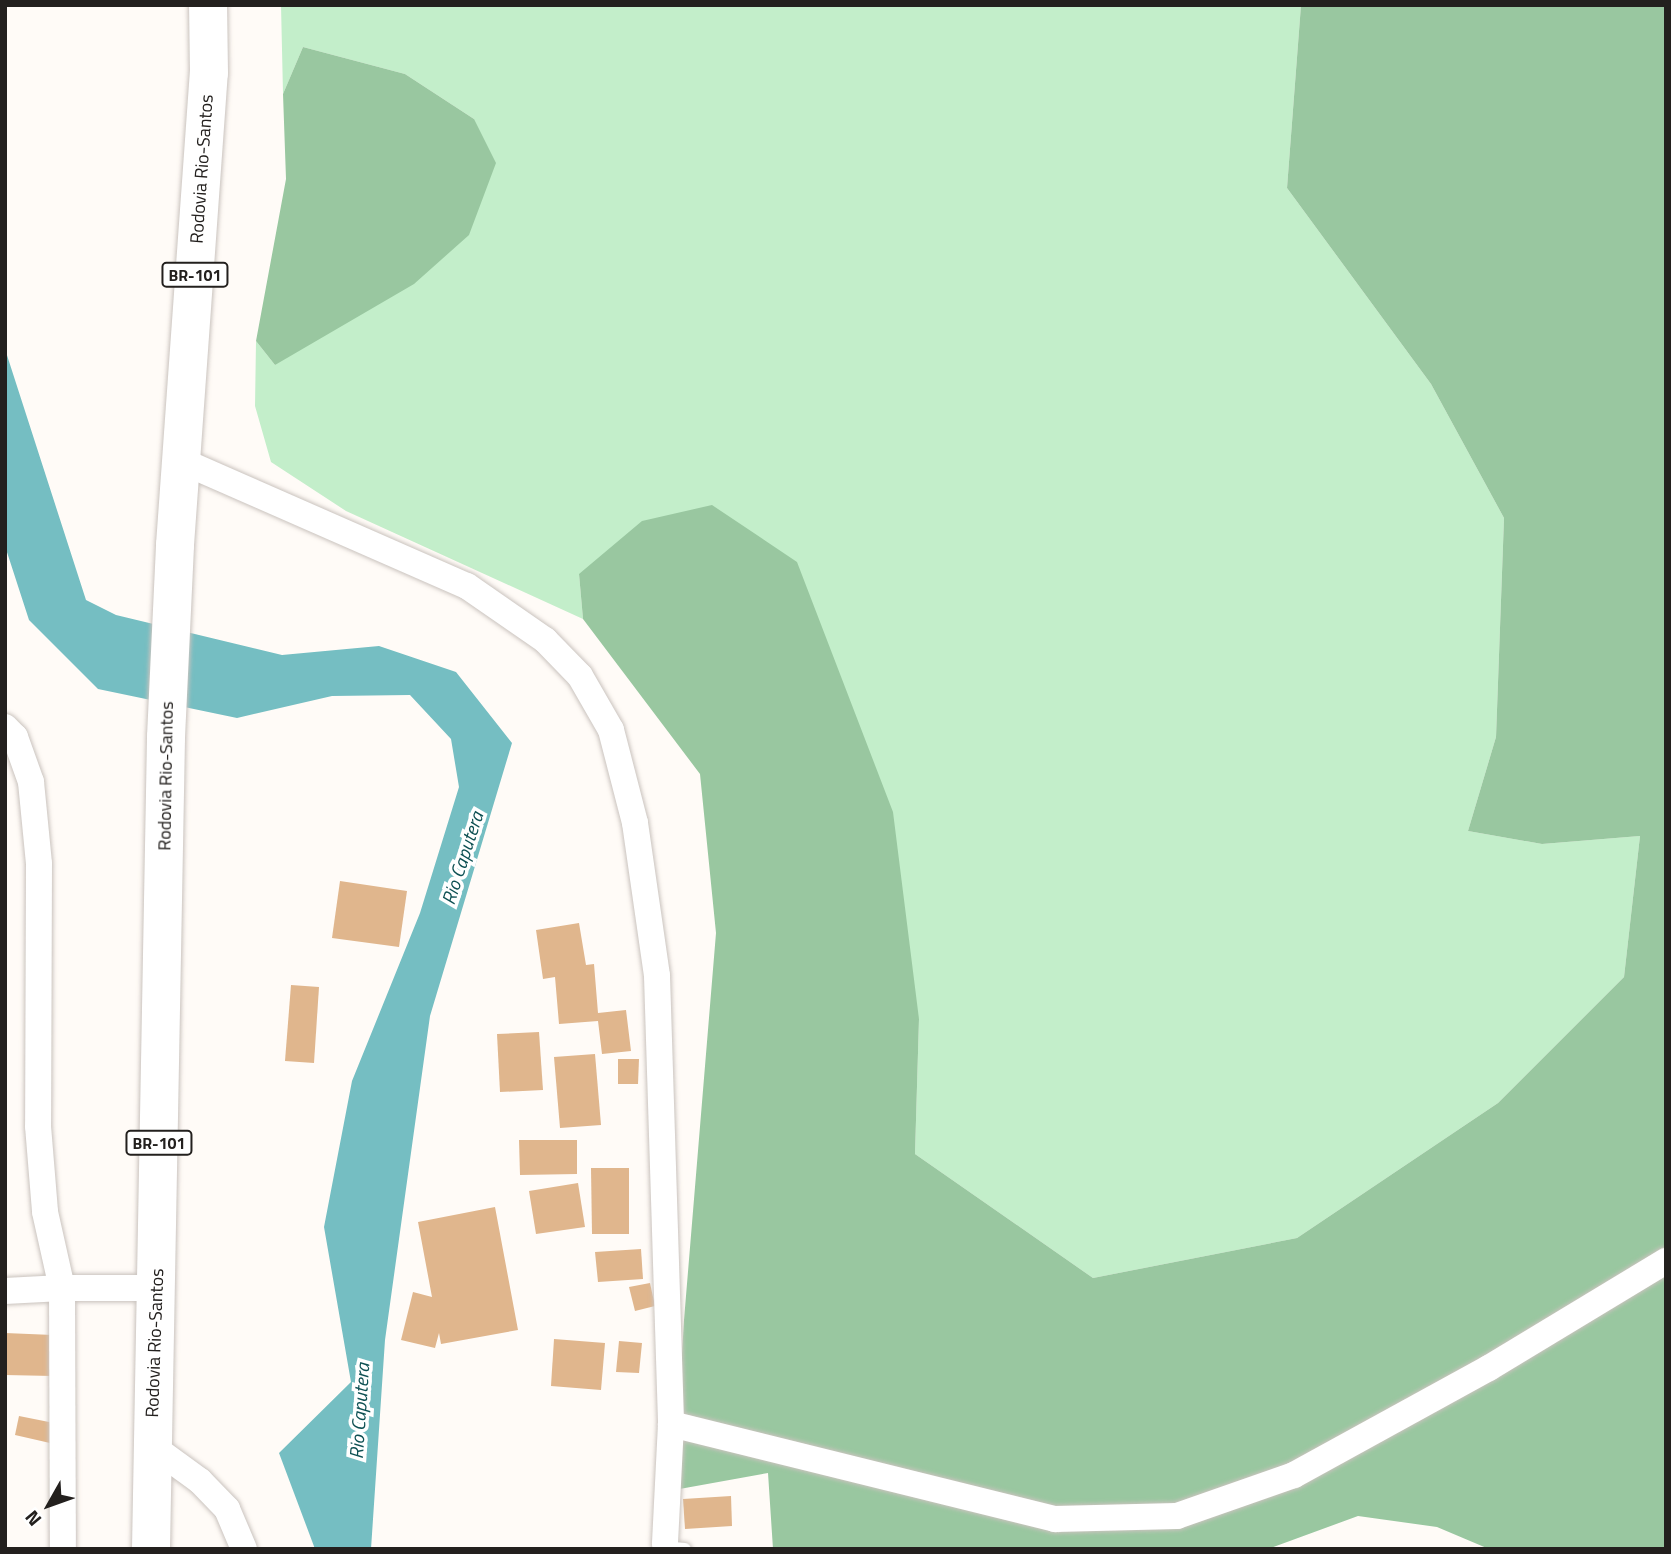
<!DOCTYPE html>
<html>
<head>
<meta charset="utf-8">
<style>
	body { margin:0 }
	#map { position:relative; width:1671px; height:1554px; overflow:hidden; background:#fffbf7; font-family:"Titillium Web",sans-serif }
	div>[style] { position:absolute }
	.green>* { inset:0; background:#c3eeca }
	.forest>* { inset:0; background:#99c7a0 }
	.water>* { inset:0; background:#75bec2 }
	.building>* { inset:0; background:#e0b68d }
	.roads { filter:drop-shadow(0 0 2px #cac3be) drop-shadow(0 0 2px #cac3be) }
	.service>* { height:12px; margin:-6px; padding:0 6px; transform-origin:6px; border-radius:6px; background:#fff }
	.minor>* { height:26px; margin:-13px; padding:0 13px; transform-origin:13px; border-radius:13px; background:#fff }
	.trunk>* { height:38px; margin:-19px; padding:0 19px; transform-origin:19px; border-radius:19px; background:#fff }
	span { translate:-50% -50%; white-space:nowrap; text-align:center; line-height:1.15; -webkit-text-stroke:7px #fff; paint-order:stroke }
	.shield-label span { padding:2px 5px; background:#fff; border:2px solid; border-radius:5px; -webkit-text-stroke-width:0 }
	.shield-label { font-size:16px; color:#23201e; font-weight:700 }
	.street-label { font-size:18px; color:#23201e }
	.water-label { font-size:19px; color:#0e5053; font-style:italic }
	.frame { position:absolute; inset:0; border:7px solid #23201e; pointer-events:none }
	.north { position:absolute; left:14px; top:1470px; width:70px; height:70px; -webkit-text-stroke:5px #fff; paint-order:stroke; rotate:230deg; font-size:19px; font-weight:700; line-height:28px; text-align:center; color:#23201e }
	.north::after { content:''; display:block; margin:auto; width:24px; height:32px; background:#23201e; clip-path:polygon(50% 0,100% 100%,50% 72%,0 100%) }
</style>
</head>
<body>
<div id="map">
	<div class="green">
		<div style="clip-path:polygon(281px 5px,1301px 5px,1287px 188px,1431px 384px,1504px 518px,1496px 737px,1468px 831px,1542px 844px,1640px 836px,1624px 977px,1498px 1103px,1297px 1238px,1093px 1278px,915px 1154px,919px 1019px,579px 574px,583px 619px,346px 511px,271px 462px,255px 406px,256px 341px,275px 365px,474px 119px,405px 74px,303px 47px,283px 94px)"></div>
	</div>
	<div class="forest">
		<div style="clip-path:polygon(1301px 5px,1666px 5px,1666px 1549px,1489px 1549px,1437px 1527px,1358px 1516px,1268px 1549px,773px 1549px,768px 1473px,674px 1490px,684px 1320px,716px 933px,700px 774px,583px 619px,579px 574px,642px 521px,712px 505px,797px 562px,893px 812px,919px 1019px,915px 1154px,1093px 1278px,1297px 1238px,1498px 1103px,1624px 977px,1640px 836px,1542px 844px,1468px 831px,1496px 737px,1504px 518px,1431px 384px,1287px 188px)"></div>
		<div style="clip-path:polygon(303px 47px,405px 74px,474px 119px,496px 163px,469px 235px,414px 284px,275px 365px,256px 341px,286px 179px,283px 94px)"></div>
	</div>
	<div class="water">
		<div style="clip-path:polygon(5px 349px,86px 600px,116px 615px,282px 655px,379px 646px,456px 672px,512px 743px,430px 1016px,385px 1340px,371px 1549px,315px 1549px,279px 1453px,351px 1382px,324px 1227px,352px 1081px,420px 913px,459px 787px,451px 739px,410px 695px,332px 696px,237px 718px,98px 689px,29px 620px,5px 546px)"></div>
	</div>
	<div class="building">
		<div style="clip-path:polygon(340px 881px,407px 891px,399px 947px,332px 938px)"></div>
		<div style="clip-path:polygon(579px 923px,586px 965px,594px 964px,598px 1013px,626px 1010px,631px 1051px,602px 1054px,598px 1021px,559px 1024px,555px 977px,543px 979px,536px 930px)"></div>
		<div style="clip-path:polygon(291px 985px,319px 987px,314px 1063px,285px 1061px)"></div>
		<div style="clip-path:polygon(539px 1032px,543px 1090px,500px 1092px,497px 1034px)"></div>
		<div style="clip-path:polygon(595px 1054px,601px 1125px,560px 1128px,554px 1057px)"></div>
		<div style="clip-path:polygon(618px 1059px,639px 1059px,638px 1084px,618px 1084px)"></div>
		<div style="clip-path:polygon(519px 1140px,577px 1140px,577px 1174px,520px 1175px)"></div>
		<div style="clip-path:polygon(591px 1168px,629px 1168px,629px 1234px,592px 1234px)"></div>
		<div style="clip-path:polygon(578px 1183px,585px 1227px,536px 1234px,529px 1191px)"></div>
		<div style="clip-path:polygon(495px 1207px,518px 1330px,441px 1344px,439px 1333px,435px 1348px,401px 1340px,413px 1292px,432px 1297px,418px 1222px)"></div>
		<div style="clip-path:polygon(641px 1249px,643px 1279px,598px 1282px,595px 1252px)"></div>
		<div style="clip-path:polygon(650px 1283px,655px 1306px,635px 1311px,629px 1287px)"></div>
		<div style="clip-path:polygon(5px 1333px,53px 1335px,53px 1376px,5px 1375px)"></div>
		<div style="clip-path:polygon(554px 1339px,605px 1343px,601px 1390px,551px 1386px)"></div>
		<div style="clip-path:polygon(619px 1341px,642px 1343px,639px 1373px,616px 1372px)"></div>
		<div style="clip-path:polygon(19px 1416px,54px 1423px,50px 1443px,15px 1435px)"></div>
		<div style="clip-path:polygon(731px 1496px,732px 1526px,685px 1529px,683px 1499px)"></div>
	</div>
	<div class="roads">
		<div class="service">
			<div style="left:662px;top:1547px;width:23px;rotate:5deg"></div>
		</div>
		<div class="minor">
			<div style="left:184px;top:462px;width:309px;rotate:23.7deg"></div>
			<div style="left:467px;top:586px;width:95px;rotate:34.7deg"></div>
			<div style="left:545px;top:640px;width:50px;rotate:45.8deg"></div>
			<div style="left:580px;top:676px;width:62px;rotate:60.1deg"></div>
			<div style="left:611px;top:730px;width:96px;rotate:75.5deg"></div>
			<div style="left:635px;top:823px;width:155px;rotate:81.8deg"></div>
			<div style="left:657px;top:976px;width:448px;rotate:88.2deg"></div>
			<div style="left:671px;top:1424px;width:120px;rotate:92.9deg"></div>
			<div style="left:5px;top:727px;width:14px;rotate:45deg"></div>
			<div style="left:15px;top:737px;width:48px;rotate:70.4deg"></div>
			<div style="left:31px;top:782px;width:82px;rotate:84.4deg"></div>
			<div style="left:39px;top:864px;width:262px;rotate:90.2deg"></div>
			<div style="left:38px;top:1126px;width:86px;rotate:85.3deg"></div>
			<div style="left:45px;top:1212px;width:78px;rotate:77.4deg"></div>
			<div style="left:62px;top:1288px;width:95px"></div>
			<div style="left:5px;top:1291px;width:57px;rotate:-3deg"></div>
			<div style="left:62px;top:1288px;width:261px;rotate:89.8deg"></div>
			<div style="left:671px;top:1424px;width:396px;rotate:13.9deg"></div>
			<div style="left:1055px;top:1519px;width:122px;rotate:-1.4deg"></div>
			<div style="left:1177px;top:1516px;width:124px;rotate:-19.3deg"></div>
			<div style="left:1294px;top:1475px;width:222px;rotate:-28.8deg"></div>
			<div style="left:1489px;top:1368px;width:207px;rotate:-31.2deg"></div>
			<div style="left:152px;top:1446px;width:59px;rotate:36.1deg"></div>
			<div style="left:200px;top:1481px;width:39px;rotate:46deg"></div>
			<div style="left:227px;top:1509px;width:43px;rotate:67deg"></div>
		</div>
		<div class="trunk">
			<div style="left:151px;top:1549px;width:812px;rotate:-88.94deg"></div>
			<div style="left:166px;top:737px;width:192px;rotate:-87.3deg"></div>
			<div style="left:175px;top:545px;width:473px;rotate:-85.9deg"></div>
			<div style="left:209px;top:73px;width:68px;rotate:-90.8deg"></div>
		</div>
	</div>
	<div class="shield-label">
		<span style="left:195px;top:275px">BR-101</span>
		<span style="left:159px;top:1143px">BR-101</span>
	</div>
	<div class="street-label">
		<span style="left:202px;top:169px;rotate:-86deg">Rodovia Rio-Santos</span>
		<span style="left:166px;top:776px;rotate:-89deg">Rodovia Rio-Santos</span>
		<span style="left:155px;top:1343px;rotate:-88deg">Rodovia Rio-Santos</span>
	</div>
	<div class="water-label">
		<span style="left:462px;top:858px;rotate:-72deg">Rio Caputera</span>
		<span style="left:359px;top:1411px;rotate:-86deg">Rio Caputera</span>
	</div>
	<div class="frame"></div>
	<div class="north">N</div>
</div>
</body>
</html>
